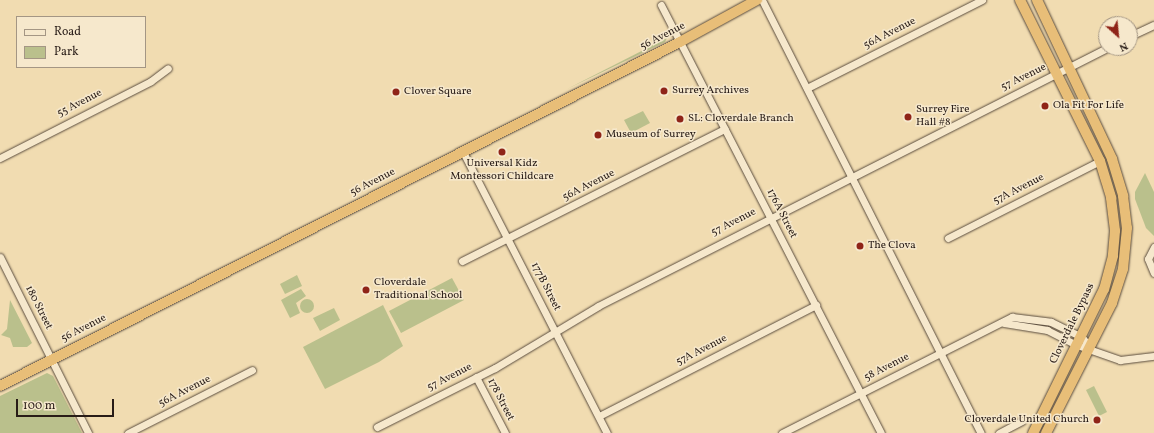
<!DOCTYPE html>
<html>
<head>
<meta charset="utf-8">
<style>
	body { margin:0 }
	#map { position:relative; width:1154px; height:433px; overflow:hidden; background:#f1dcb1; font-family:Vollkorn,serif }
	div>[style] { position:absolute }
	.green>* { inset:0; background:#bac08c }
	.round { border-radius:50% }
	.roads { filter:drop-shadow(0 0 1px #5a4c3e) drop-shadow(0 0 1px #5a4c3e) }
	.minor>* { height:7px; margin:-3.5px; padding:0 3.5px; transform-origin:3.5px; border-radius:3.5px; background:#f6e8cc }
	.highway>* { height:10px; margin:-5px; padding:0 5px; transform-origin:5px; border-radius:5px; background:#e8be78 }
	.dots>* { width:11px; height:11px; translate:-50% -50%; box-sizing:border-box; border:2px solid #f6e8cc; border-radius:50% }
	span { translate:-50% -50%; white-space:nowrap; text-align:center; line-height:1.15; -webkit-text-stroke:3px #f6e8cc; paint-order:stroke }
	.street-label { font-size:11px; color:#281c17 }
	.poi-label { font-size:11px; color:#281c17 }
	.left { translate:0 -50%; text-align:left }
	.right { translate:-100% -50%; text-align:right }
	.legend { position:absolute; left:16px; top:16px; width:130px; height:52px; box-sizing:border-box; background:#f6e8cc; border:1px solid #a49684; margin:0; padding:5px 7px; list-style:none; font-size:12px; color:#281c17 }
	.legend li { display:flex; align-items:center; gap:8px; height:20px }
	.legend b { width:20px; border:1px solid #a49684 }
	.north { position:absolute; left:1098px; top:16px; width:40px; height:40px; box-sizing:border-box; background:#f6e8cc; border:1px solid #a49684; border-radius:50%; rotate:153deg; font-size:11px; font-weight:700; line-height:16px; text-align:center; color:#281c17 }
	.north::after { content:''; display:block; margin:auto; width:14px; height:18px; background:#8f2418; clip-path:polygon(50% 0,100% 100%,50% 72%,0 100%) }
	.scale { position:absolute; left:16px; top:399px; width:98px; height:18px; box-sizing:border-box; border:2px solid #281c17; border-top:0; padding-left:5px; font-size:12px; line-height:14px; white-space:nowrap; color:#281c17; -webkit-text-stroke:3px #f6e8cc; paint-order:stroke }
</style>
</head>
<body>
<div id="map">
	<div class="green">
		<div style="clip-path:polygon(667px 38px,665px 42px,567px 89px)"></div>
		<div style="clip-path:polygon(643px 111px,650px 123px,631px 133px,624px 120px)"></div>
		<div style="clip-path:polygon(1145px 173px,1154px 192px,1154px 236px,1146px 228px,1135px 199px,1135px 192px)"></div>
		<div style="clip-path:polygon(297px 275px,302px 286px,285px 294px,280px 284px)"></div>
		<div style="clip-path:polygon(452px 278px,464px 300px,401px 333px,389px 311px)"></div>
		<div style="clip-path:polygon(301px 289px,306px 296px,296px 303px,300px 313px,290px 318px,281px 300px)"></div>
		<div class="round" style="left:300px;top:299px;width:14px;height:14px"></div>
		<div style="clip-path:polygon(10px 300px,32px 343px,27px 347px,13px 347px,10px 338px,1px 335px,7px 329px)"></div>
		<div style="clip-path:polygon(383px 305px,403px 346px,379px 362px,325px 389px,303px 347px)"></div>
		<div style="clip-path:polygon(334px 308px,340px 320px,320px 331px,313px 318px)"></div>
		<div style="clip-path:polygon(47px 373px,53px 376px,82px 433px,0 433px,0 396px)"></div>
		<div style="clip-path:polygon(1094px 386px,1107px 412px,1099px 416px,1086px 390px)"></div>
	</div>
	<div class="roads">
		<div class="minor">
			<div style="left:762px;top:0;width:485px;rotate:63.2deg"></div>
			<div style="left:661px;top:5px;width:481px;rotate:62.8deg"></div>
			<div style="left:1130px;top:36px;width:26px;rotate:-25deg"></div>
			<div style="left:807px;top:88px;width:196px;rotate:-26.7deg"></div>
			<div style="left:462px;top:150px;width:318px;rotate:62.9deg"></div>
			<div style="left:0;top:158px;width:169px;rotate:-27deg"></div>
			<div style="left:151px;top:81px;width:21px;rotate:-37deg"></div>
			<div style="left:948px;top:238px;width:170px;rotate:-26.9deg"></div>
			<div style="left:1154px;top:247px;width:13px;rotate:117deg"></div>
			<div style="left:1148px;top:259px;width:15px;rotate:67deg"></div>
			<div style="left:0;top:257px;width:197px;rotate:63.4deg"></div>
			<div style="left:462px;top:261px;width:294px;rotate:-26.7deg"></div>
			<div style="left:1004px;top:323px;width:44px;rotate:9.2deg"></div>
			<div style="left:1047px;top:330px;width:34px;rotate:27deg"></div>
			<div style="left:1077px;top:345px;width:46px;rotate:19.2deg"></div>
			<div style="left:1120px;top:360px;width:34px;rotate:-7deg"></div>
			<div style="left:476px;top:377px;width:63px;rotate:62.6deg"></div>
			<div style="left:599px;top:416px;width:244px;rotate:-27.1deg"></div>
			<div style="left:377px;top:427px;width:132px;rotate:-26.6deg"></div>
			<div style="left:495px;top:368px;width:120px;rotate:-31deg"></div>
			<div style="left:598px;top:306px;width:571px;rotate:-26.88deg"></div>
			<div style="left:128px;top:433px;width:139px;rotate:-26.9deg"></div>
			<div style="left:782px;top:433px;width:258px;rotate:-26.8deg"></div>
			<div style="left:1012px;top:317px;width:39px;rotate:7deg"></div>
			<div style="left:1051px;top:322px;width:34px;rotate:26deg"></div>
			<div style="left:1082px;top:337px;width:14px;rotate:54deg"></div>
			<div style="left:999px;top:433px;width:26px;rotate:-28deg"></div>
		</div>
		<div class="highway">
			<div style="left:1020px;top:0;width:180px;rotate:63.6deg"></div>
			<div style="left:1100px;top:161px;width:39px;rotate:73deg"></div>
			<div style="left:1111px;top:198px;width:33px;rotate:83deg"></div>
			<div style="left:1115px;top:231px;width:25px;rotate:95deg"></div>
			<div style="left:1113px;top:256px;width:34px;rotate:105deg"></div>
			<div style="left:1104px;top:289px;width:161px;rotate:116.2deg"></div>
			<div style="left:1037px;top:0;width:176px;rotate:64.7deg"></div>
			<div style="left:1112px;top:159px;width:39px;rotate:73deg"></div>
			<div style="left:1123px;top:196px;width:32px;rotate:83deg"></div>
			<div style="left:1127px;top:228px;width:41px;rotate:95.6deg"></div>
			<div style="left:1123px;top:269px;width:36px;rotate:108deg"></div>
			<div style="left:1112px;top:303px;width:146px;rotate:116.9deg"></div>
			<div style="left:0;top:386px;width:762px;rotate:-26.83deg"></div>
			<div style="left:680px;top:42px;width:88px;rotate:-28.6deg"></div>
		</div>
	</div>
	<div class="dots">
		<div style="left:664px;top:91px;background:#8f2418"></div>
		<div style="left:396px;top:92px;background:#8f2418"></div>
		<div style="left:1045px;top:106px;background:#8f2418"></div>
		<div style="left:908px;top:117px;background:#8f2418"></div>
		<div style="left:680px;top:119px;background:#8f2418"></div>
		<div style="left:598px;top:135px;background:#8f2418"></div>
		<div style="left:502px;top:152px;background:#8f2418"></div>
		<div style="left:860px;top:246px;background:#8f2418"></div>
		<div style="left:366px;top:290px;background:#8f2418"></div>
		<div style="left:1097px;top:420px;background:#8f2418"></div>
	</div>
	<div class="street-label">
		<span style="left:890px;top:34px;rotate:-27deg">56A Avenue</span>
		<span style="left:663px;top:37px;rotate:-27deg">56 Avenue</span>
		<span style="left:1024px;top:78px;rotate:-26deg">57 Avenue</span>
		<span style="left:80px;top:104px;rotate:-27deg">55 Avenue</span>
		<span style="left:373px;top:183px;rotate:-27deg">56 Avenue</span>
		<span style="left:589px;top:186px;rotate:-27deg">56A Avenue</span>
		<span style="left:1019px;top:190px;rotate:-27deg">57A Avenue</span>
		<span style="left:781px;top:214px;rotate:63deg">176A Street</span>
		<span style="left:734px;top:223px;rotate:-27deg">57 Avenue</span>
		<span style="left:545px;top:287px;rotate:63deg">177B Street</span>
		<span style="left:38px;top:308px;rotate:63deg">180 Street</span>
		<span style="left:1073px;top:324px;rotate:-64deg">Cloverdale Bypass</span>
		<span style="left:84px;top:329px;rotate:-27deg">56 Avenue</span>
		<span style="left:702px;top:351px;rotate:-27deg">57A Avenue</span>
		<span style="left:887px;top:368px;rotate:-27deg">58 Avenue</span>
		<span style="left:450px;top:378px;rotate:-27deg">57 Avenue</span>
		<span style="left:185px;top:392px;rotate:-27deg">56A Avenue</span>
		<span style="left:500px;top:400px;rotate:63deg">178 Street</span>
	</div>
	<div class="poi-label">
		<span class="left" style="left:672px;top:91px">Surrey Archives</span>
		<span class="left" style="left:404px;top:92px">Clover Square</span>
		<span class="left" style="left:1053px;top:106px">Ola Fit For Life</span>
		<span class="left" style="left:916px;top:117px">Surrey Fire<br>Hall #8</span>
		<span class="left" style="left:688px;top:119px">SL: Cloverdale Branch</span>
		<span class="left" style="left:606px;top:135px">Museum of Surrey</span>
		<span style="left:502px;top:171px">Universal Kidz<br>Montessori Childcare</span>
		<span class="left" style="left:868px;top:246px">The Clova</span>
		<span class="left" style="left:374px;top:290px">Cloverdale<br>Traditional School</span>
		<span class="right" style="left:1089px;top:420px">Cloverdale United Church</span>
	</div>
	<ul class="legend">
	<li><b style="height:5px;background:#f6e8cc"></b>Road</li>
	<li><b style="height:11px;background:#bac08c"></b>Park</li>
	</ul>
	<div class="north">N</div>
	<div class="scale">100 m</div>
</div>
</body>
</html>
